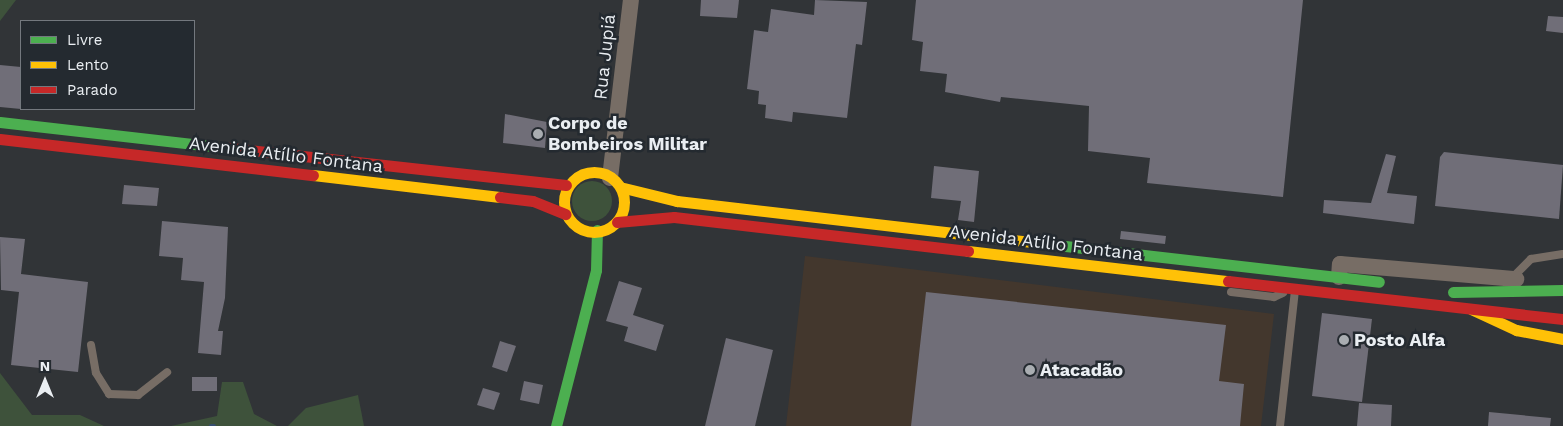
<!DOCTYPE html>
<html>
<head>
<meta charset="utf-8">
<style>
	body { margin:0 }
	#map { position:relative; width:1563px; height:426px; overflow:hidden; background:#313437; font-family:"Work Sans",sans-serif }
	div>[style] { position:absolute }
	.commercial>* { inset:0; background:#43372d }
	.green>* { inset:0; background:#3e523b }
	.round { border-radius:50% }
	.stream>* { height:4.5px; margin:-2.25px; padding:0 2.25px; transform-origin:2.25px; border-radius:2.25px; background:#364d70 }
	.building>* { inset:0; background:#706e78 }
	.lane>* { height:8px; margin:-4px; padding:0 4px; transform-origin:4px; border-radius:4px; background:#776d65 }
	.street>* { height:16px; margin:-8px; padding:0 8px; transform-origin:8px; border-radius:8px; background:#776d65 }
	.fast>* { height:11px; margin:-5.5px; padding:0 5.5px; transform-origin:5.5px; border-radius:5.5px; background:#4caf50 }
	.slow>* { height:11px; margin:-5.5px; padding:0 5.5px; transform-origin:5.5px; border-radius:5.5px; background:#ffc107 }
	.slow>.ring { margin:-5.5px; padding:0; box-sizing:content-box; background:none; border:11px solid #ffc107; border-radius:50% }
	.jam>* { height:11px; margin:-5.5px; padding:0 5.5px; transform-origin:5.5px; border-radius:5.5px; background:#c62828 }
	.dots>* { width:14px; height:14px; translate:-50% -50%; box-sizing:border-box; border:2px solid #242a30; border-radius:50% }
	span { translate:-50% -50%; white-space:nowrap; text-align:center; line-height:1.15; -webkit-text-stroke:5px #242a30; paint-order:stroke }
	.street-label { font-size:18px; color:#eaeef2 }
	.poi-label { font-size:18px; color:#eaeef2; font-weight:700 }
	.left { translate:0 -50%; text-align:left }
	.legend { position:absolute; left:20px; top:20px; width:175px; height:90px; box-sizing:border-box; background:#242a30; border:1px solid #73787e; margin:0; padding:6px 9px; list-style:none; font-size:15px; color:#eaeef2 }
	.legend li { display:flex; align-items:center; gap:10px; height:25px }
	.legend b { width:25px; border:1px solid #73787e }
	.north { position:absolute; left:20px; top:356px; width:50px; height:50px; -webkit-text-stroke:4px #242a30; paint-order:stroke; rotate:0deg; font-size:14px; font-weight:700; line-height:20px; text-align:center; color:#eaeef2 }
	.north::after { content:''; display:block; margin:auto; width:18px; height:22px; background:#eaeef2; clip-path:polygon(50% 0,100% 100%,50% 72%,0 100%) }
</style>
</head>
<body>
<div id="map">
	<div class="commercial">
		<div style="clip-path:polygon(805px 256px,1274px 314px,1261px 426px,786px 426px)"></div>
	</div>
	<div class="green">
		<div style="clip-path:polygon(0 0,16px 0,0 21px)"></div>
		<div class="round" style="left:572px;top:181px;width:40px;height:40px"></div>
		<div style="clip-path:polygon(0 373px,32px 415px,80px 415px,104px 426px,0 426px)"></div>
		<div style="clip-path:polygon(222px 382px,243px 382px,254px 414px,277px 426px,171px 426px,217px 416px)"></div>
		<div style="clip-path:polygon(358px 395px,364px 426px,288px 426px,306px 408px)"></div>
	</div>
	<div class="stream">
		<div style="left:211px;top:426px;width:3px"></div>
	</div>
	<div class="building">
		<div style="clip-path:polygon(701px 0,739px 0,737px 18px,700px 16px)"></div>
		<div style="clip-path:polygon(815px 0,867px 2px,862px 45px,856px 44px,847px 118px,793px 112px,792px 122px,765px 118px,766px 105px,758px 104px,759px 91px,747px 89px,754px 30px,768px 32px,771px 9px,814px 15px)"></div>
		<div style="clip-path:polygon(916px 0,1303px 0,1283px 197px,1147px 183px,1150px 158px,1088px 151px,1089px 106px,1001px 97px,1000px 102px,945px 92px,947px 74px,920px 71px,923px 42px,912px 40px)"></div>
		<div style="clip-path:polygon(1548px 16px,1563px 17px,1563px 33px,1546px 31px)"></div>
		<div style="clip-path:polygon(0 65px,21px 67px,21px 109px,0 107px)"></div>
		<div style="clip-path:polygon(505px 114px,547px 122px,545px 148px,503px 143px)"></div>
		<div style="clip-path:polygon(1444px 152px,1563px 165px,1559px 219px,1435px 206px,1440px 157px)"></div>
		<div style="clip-path:polygon(1386px 154px,1396px 156px,1387px 193px,1417px 196px,1414px 224px,1323px 213px,1324px 200px,1371px 203px)"></div>
		<div style="clip-path:polygon(934px 166px,979px 171px,974px 222px,958px 220px,961px 201px,931px 198px)"></div>
		<div style="clip-path:polygon(124px 185px,159px 188px,157px 206px,122px 204px)"></div>
		<div style="clip-path:polygon(162px 221px,228px 227px,225px 298px,218px 331px,223px 331px,221px 355px,198px 353px,204px 282px,181px 280px,183px 258px,159px 256px)"></div>
		<div style="clip-path:polygon(1121px 231px,1166px 236px,1165px 244px,1120px 239px)"></div>
		<div style="clip-path:polygon(0 237px,25px 239px,21px 274px,88px 282px,78px 372px,11px 365px,19px 292px,1px 290px)"></div>
		<div style="clip-path:polygon(619px 281px,642px 288px,633px 315px,664px 325px,656px 351px,624px 341px,628px 327px,606px 321px)"></div>
		<div style="clip-path:polygon(926px 292px,1226px 325px,1219px 381px,1244px 384px,1240px 426px,911px 426px)"></div>
		<div style="clip-path:polygon(1322px 313px,1372px 319px,1362px 402px,1312px 396px)"></div>
		<div style="clip-path:polygon(726px 338px,773px 350px,755px 426px,705px 426px)"></div>
		<div style="clip-path:polygon(500px 341px,516px 346px,507px 372px,492px 367px)"></div>
		<div style="clip-path:polygon(192px 377px,217px 377px,217px 391px,192px 391px)"></div>
		<div style="clip-path:polygon(524px 381px,543px 385px,539px 404px,520px 400px)"></div>
		<div style="clip-path:polygon(483px 388px,500px 393px,494px 410px,477px 405px)"></div>
		<div style="clip-path:polygon(1359px 403px,1392px 405px,1391px 426px,1357px 426px)"></div>
		<div style="clip-path:polygon(1489px 412px,1551px 418px,1550px 426px,1488px 426px)"></div>
	</div>
	<div class="lane">
		<div style="left:1512px;top:278px;width:27px;rotate:-45deg"></div>
		<div style="left:1531px;top:259px;width:32px;rotate:-9deg"></div>
		<div style="left:1231px;top:292px;width:43px;rotate:6.6deg"></div>
		<div style="left:1274px;top:297px;width:10px;rotate:-24deg"></div>
		<div style="left:91px;top:345px;width:28px;rotate:80deg"></div>
		<div style="left:96px;top:373px;width:25px;rotate:58deg"></div>
		<div style="left:109px;top:394px;width:29px;rotate:2deg"></div>
		<div style="left:138px;top:395px;width:37px;rotate:-38deg"></div>
		<div style="left:1280px;top:426px;width:137px;rotate:-83.7deg"></div>
	</div>
	<div class="street">
		<div style="left:610px;top:178px;width:179px;rotate:-83.3deg"></div>
		<div style="left:1339px;top:277px;width:13px;rotate:-86deg"></div>
		<div style="left:1340px;top:264px;width:177px;rotate:4.9deg"></div>
	</div>
	<div class="fast">
		<div style="left:0;top:122px;width:222px;rotate:6.5deg"></div>
		<div style="left:1039px;top:243px;width:342px;rotate:6.5deg"></div>
		<div style="left:1453px;top:292px;width:110px;rotate:-1deg"></div>
		<div style="left:556px;top:426px;width:161px;rotate:-75.6deg"></div>
		<div style="left:596px;top:270px;width:40px;rotate:-88.6deg"></div>
	</div>
	<div class="slow">
		<div class="ring" style="left:564px;top:172px;width:49px;height:49px"></div>
		<div style="left:313px;top:175px;width:188px;rotate:6.7deg"></div>
		<div style="left:624px;top:188px;width:55px;rotate:13.8deg"></div>
		<div style="left:677px;top:201px;width:364px;rotate:6.6deg"></div>
		<div style="left:968px;top:251px;width:262px;rotate:6.6deg"></div>
		<div style="left:1471px;top:309px;width:50px;rotate:25deg"></div>
		<div style="left:1516px;top:330px;width:48px;rotate:10.8deg"></div>
	</div>
	<div class="jam">
		<div style="left:0;top:139px;width:315px;rotate:6.6deg"></div>
		<div style="left:221px;top:147px;width:347px;rotate:6.3deg"></div>
		<div style="left:500px;top:197px;width:33px;rotate:7deg"></div>
		<div style="left:533px;top:201px;width:35px;rotate:22deg"></div>
		<div style="left:617px;top:222px;width:57px;rotate:-5deg"></div>
		<div style="left:674px;top:217px;width:296px;rotate:6.6deg"></div>
		<div style="left:1228px;top:281px;width:337px;rotate:6.5deg"></div>
	</div>
	<div class="dots">
		<div style="left:538px;top:134px;background:#a9adb1"></div>
		<div style="left:1344px;top:340px;background:#a9adb1"></div>
		<div style="left:1030px;top:370px;background:#a9adb1"></div>
	</div>
	<div class="street-label">
		<span style="left:605px;top:57px;rotate:-84deg">Rua Jupiá</span>
		<span style="left:286px;top:155px;rotate:7deg">Avenida Atílio Fontana</span>
		<span style="left:1046px;top:243px;rotate:7deg">Avenida Atílio Fontana</span>
	</div>
	<div class="poi-label">
		<span class="left" style="left:548px;top:134px">Corpo de<br>Bombeiros Militar</span>
		<span class="left" style="left:1354px;top:340px">Posto Alfa</span>
		<span class="left" style="left:1040px;top:370px">Atacadão</span>
	</div>
	<ul class="legend">
	<li><b style="height:6px;background:#4caf50"></b>Livre</li>
	<li><b style="height:6px;background:#ffc107"></b>Lento</li>
	<li><b style="height:6px;background:#c62828"></b>Parado</li>
	</ul>
	<div class="north">N</div>
</div>
</body>
</html>
